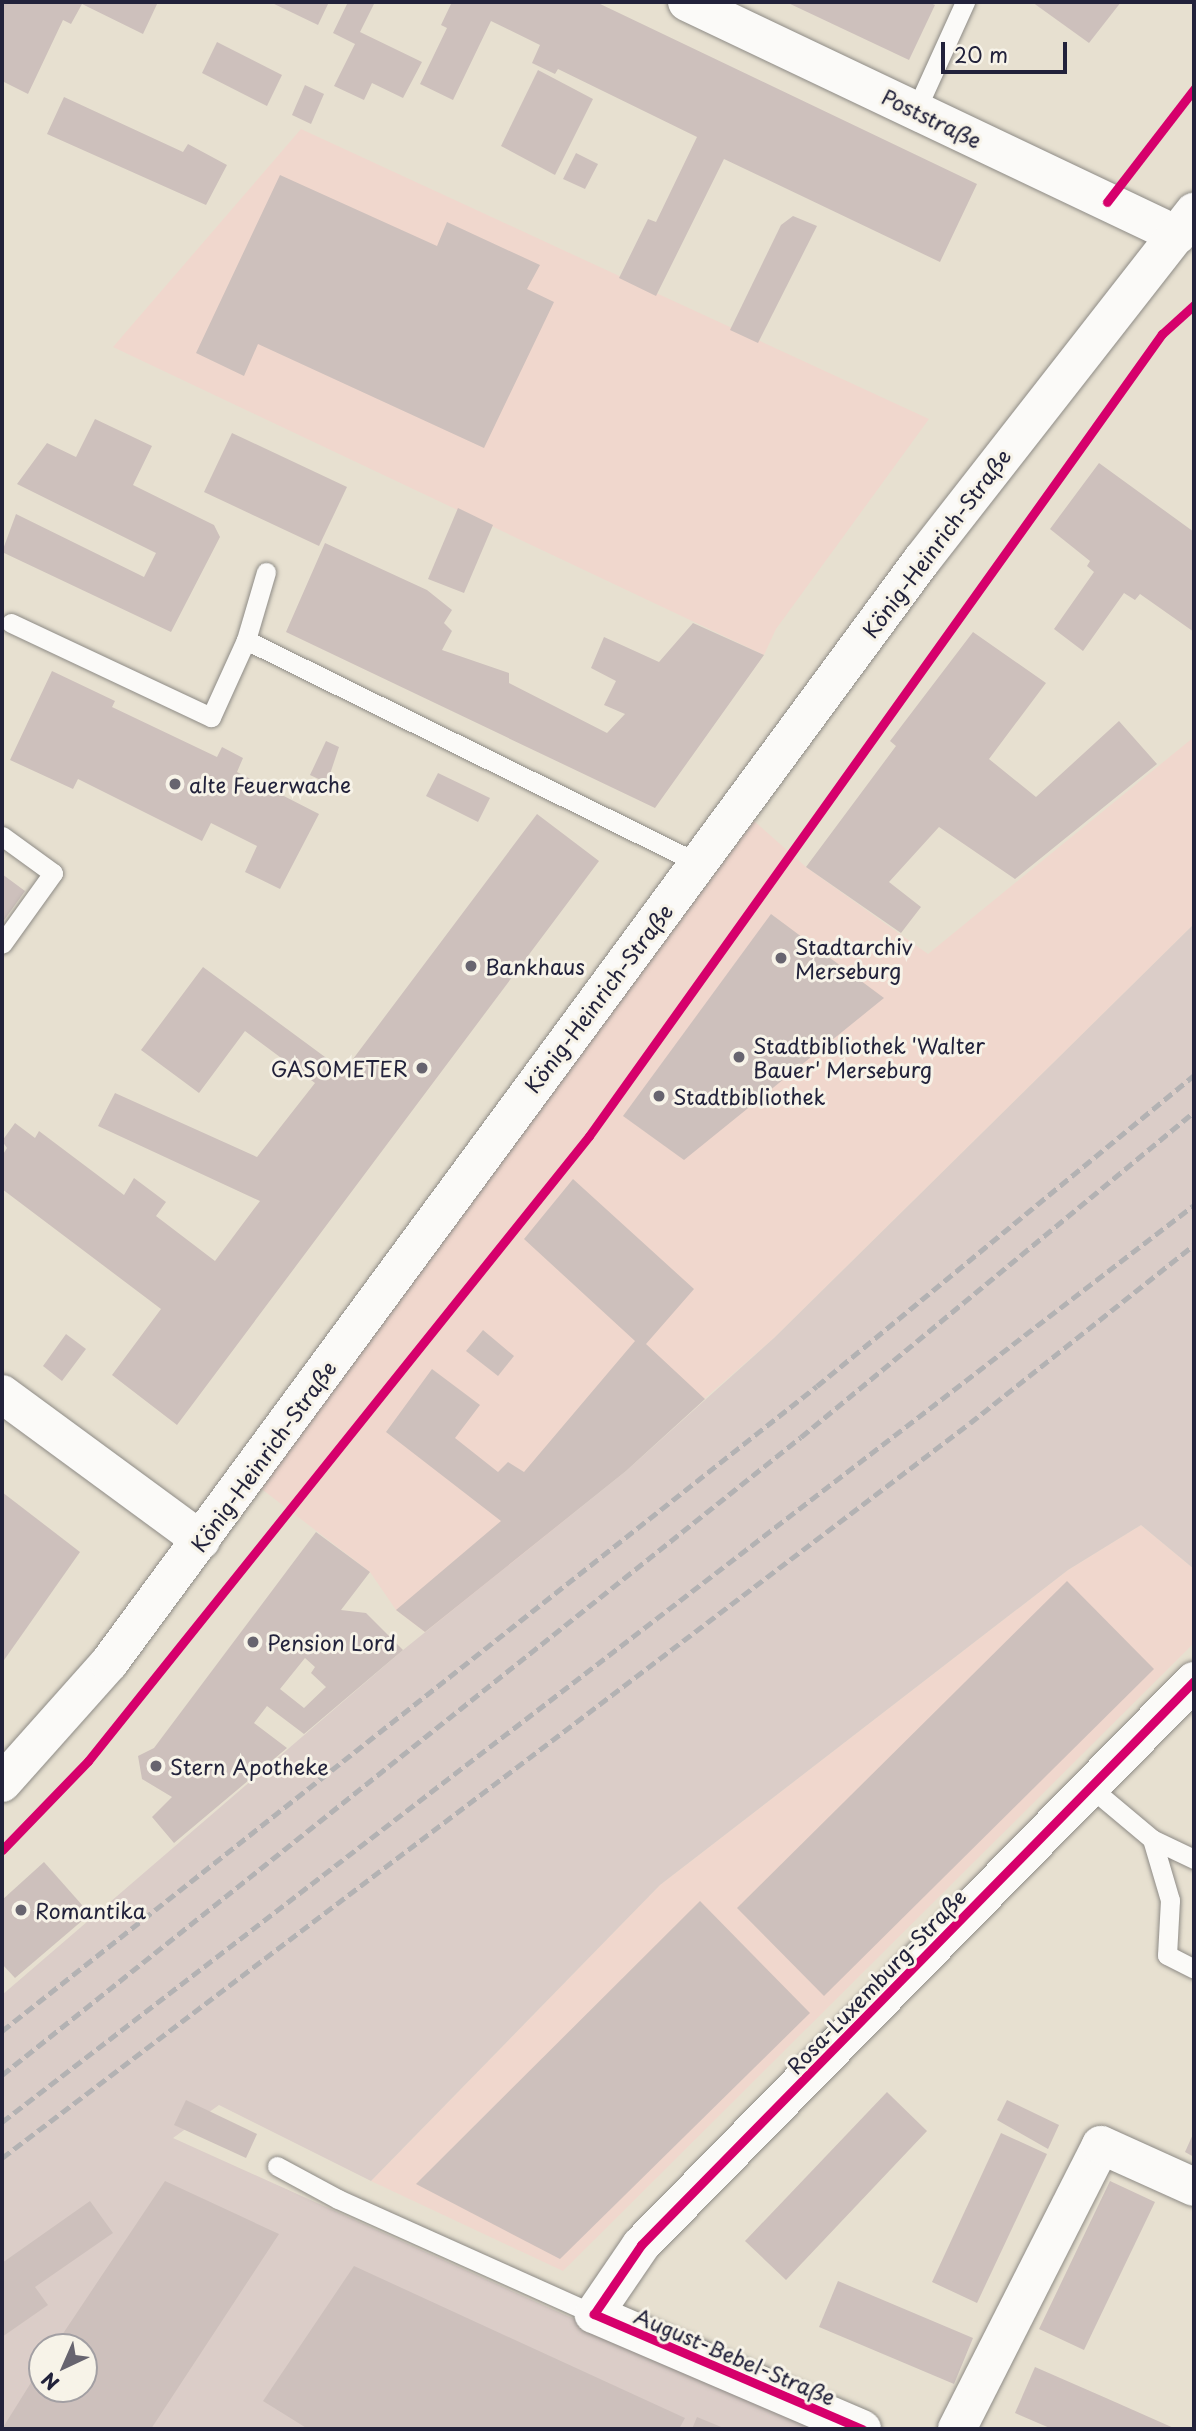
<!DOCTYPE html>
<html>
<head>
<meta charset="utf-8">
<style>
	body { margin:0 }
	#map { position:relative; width:1196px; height:2431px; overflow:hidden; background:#e7e0d0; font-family:"Playpen Sans",sans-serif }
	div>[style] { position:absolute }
	.built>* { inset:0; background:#f0d7cd }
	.industrial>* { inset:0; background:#dbcdc8 }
	.building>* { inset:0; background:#cdc0bc }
	.roads { filter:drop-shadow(0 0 2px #8e8b86) drop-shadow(0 0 2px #8e8b86) }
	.lane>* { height:19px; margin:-9.5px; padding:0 9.5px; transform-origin:9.5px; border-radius:9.5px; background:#fbfaf8 }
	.street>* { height:38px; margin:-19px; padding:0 19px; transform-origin:19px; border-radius:19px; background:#fbfaf8 }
	.secondary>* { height:38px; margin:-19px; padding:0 19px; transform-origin:19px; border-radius:19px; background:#fbfaf8 }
	.rail>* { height:5px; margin-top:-2.5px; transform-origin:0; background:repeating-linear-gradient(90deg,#b3b2b3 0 10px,transparent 0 15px) }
	.cycleway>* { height:9px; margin:-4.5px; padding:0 4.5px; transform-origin:4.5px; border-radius:4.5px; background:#d6006c }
	.dots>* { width:19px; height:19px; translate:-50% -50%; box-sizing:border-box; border:4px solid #f7f3e8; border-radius:50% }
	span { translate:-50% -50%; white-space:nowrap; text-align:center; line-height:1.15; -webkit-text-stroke:6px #f7f3e8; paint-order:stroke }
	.street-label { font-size:21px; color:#22223b }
	.poi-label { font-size:21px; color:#22223b }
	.left { translate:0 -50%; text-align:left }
	.right { translate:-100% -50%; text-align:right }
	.frame { position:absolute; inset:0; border:4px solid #22223b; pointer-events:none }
	.north { position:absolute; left:28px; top:2333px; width:70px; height:70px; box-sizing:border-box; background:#f7f3e8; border:2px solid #a29fa3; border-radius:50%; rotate:224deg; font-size:19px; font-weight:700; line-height:28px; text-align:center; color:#22223b }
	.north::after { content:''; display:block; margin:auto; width:24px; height:32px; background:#67646f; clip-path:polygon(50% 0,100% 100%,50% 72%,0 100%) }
	.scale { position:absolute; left:941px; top:42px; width:126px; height:32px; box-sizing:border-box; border:4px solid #22223b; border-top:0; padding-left:9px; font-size:21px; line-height:24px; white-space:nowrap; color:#22223b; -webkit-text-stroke:5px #f7f3e8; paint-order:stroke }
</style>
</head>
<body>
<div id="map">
	<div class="built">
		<div style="clip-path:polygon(301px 129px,929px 419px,776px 629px,764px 655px,113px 347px)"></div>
		<div style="clip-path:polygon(1194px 737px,1194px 924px,774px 1338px,534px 1547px,425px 1632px,396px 1610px,370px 1572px,259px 1487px,754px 821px,806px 867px,928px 954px)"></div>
		<div style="clip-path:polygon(1141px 1525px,1194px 1569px,1194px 1643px,563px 2271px,371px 2181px,660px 1885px,1068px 1570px)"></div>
	</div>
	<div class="industrial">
		<div style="clip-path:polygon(evenodd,1194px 924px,1194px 1569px,1141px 1525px,1068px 1570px,660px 1885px,371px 2181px,219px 2105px,173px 2138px,818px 2429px,2px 2429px,2px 1995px,403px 1650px,626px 1471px,774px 1338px,1194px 924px,42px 2347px,84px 2347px,84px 2389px,42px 2389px,42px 2347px)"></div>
	</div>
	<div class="building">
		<div style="clip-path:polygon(2px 2px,158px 2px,143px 34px,82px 4px,71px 24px,63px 20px,28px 94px,2px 81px)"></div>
		<div style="clip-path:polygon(270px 2px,329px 2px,318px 25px)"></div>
		<div style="clip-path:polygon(348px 2px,375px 2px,360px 32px,422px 62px,403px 98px,372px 83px,364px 100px,334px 86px,355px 44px,333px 33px)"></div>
		<div style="clip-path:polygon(446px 2px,596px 2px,977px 184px,940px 262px,724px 159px,656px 296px,619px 278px,648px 219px,656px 222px,697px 137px,558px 69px,555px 74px,532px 63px,540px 45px,491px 21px,453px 100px,420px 84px,447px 28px,441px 25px,451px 4px)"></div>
		<div style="clip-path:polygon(786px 2px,928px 2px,935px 5px,909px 60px)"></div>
		<div style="clip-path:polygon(1032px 2px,1121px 2px,1089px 43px)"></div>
		<div style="clip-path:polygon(217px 42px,282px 75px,267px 106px,202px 73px)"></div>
		<div style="clip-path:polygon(538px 70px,593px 99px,555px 175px,501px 146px)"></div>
		<div style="clip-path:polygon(305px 85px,324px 94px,311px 124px,292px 115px)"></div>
		<div style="clip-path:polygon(64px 97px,183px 152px,188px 144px,227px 165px,206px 205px,47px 134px)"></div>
		<div style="clip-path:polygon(576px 153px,598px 164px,585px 189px,563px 179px)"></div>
		<div style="clip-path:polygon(280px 175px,437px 246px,447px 222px,540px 265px,527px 289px,554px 302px,484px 448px,258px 344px,244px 376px,196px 353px)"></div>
		<div style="clip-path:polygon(793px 216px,817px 226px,758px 343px,730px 330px,781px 225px)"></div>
		<div style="clip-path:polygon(95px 419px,152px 446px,133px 485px,214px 525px,220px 537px,171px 632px,2px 552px,16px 514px,144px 577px,156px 553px,17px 484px,47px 443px,76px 457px)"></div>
		<div style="clip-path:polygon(232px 433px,347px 487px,319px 546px,204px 492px)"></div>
		<div style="clip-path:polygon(1099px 463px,1194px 532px,1194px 632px,1140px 594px,1135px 600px,1124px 593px,1083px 651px,1054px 629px,1094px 572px,1087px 566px,1090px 561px,1050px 529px)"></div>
		<div style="clip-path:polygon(458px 508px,493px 525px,464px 593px,428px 579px)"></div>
		<div style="clip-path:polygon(325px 543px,427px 590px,452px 610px,444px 623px,452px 631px,442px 650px,509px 673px,509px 683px,607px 733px,625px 714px,604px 705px,616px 681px,591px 668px,604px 637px,659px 662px,693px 623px,764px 655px,655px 808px,286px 632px)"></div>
		<div style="clip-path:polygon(973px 632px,1046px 683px,989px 759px,1036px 797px,1119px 721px,1157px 764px,1015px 879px,939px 827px,889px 882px,921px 907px,901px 933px,806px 867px,896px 746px,890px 741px)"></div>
		<div style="clip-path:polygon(52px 671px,115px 701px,112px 707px,217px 757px,222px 747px,243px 758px,237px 772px,319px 814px,280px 889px,245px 872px,257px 846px,211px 823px,202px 841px,78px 779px,73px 789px,10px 760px)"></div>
		<div style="clip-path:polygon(326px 741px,339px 747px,327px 783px,310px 775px)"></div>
		<div style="clip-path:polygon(438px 773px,490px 798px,478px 822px,426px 796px)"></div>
		<div style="clip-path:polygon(537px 814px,599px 861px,177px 1425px,112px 1375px,161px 1309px,2px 1189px,2px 1156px,7px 1148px,2px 1141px,15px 1123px,35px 1138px,39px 1131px,124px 1195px,134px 1178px,166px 1202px,156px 1216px,215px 1261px,260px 1201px,98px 1126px,115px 1093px,257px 1157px,315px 1083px,245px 1031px,199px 1093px,141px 1050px,203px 967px,344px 1071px)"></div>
		<div style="clip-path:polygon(2px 874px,25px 891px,2px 923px)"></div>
		<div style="clip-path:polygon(771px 914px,884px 998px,684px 1160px,623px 1116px)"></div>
		<div style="clip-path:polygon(573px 1179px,694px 1289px,646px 1344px,705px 1399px,626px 1471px,425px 1632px,396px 1610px,501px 1521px,386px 1432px,432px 1369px,480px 1405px,455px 1438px,498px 1472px,508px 1462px,524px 1472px,635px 1341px,524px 1239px)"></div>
		<div style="clip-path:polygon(483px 1330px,514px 1356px,498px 1376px,466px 1351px)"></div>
		<div style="clip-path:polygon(66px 1334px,86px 1349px,62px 1381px,43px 1366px)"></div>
		<div style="clip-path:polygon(2px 1492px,80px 1552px,2px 1663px)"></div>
		<div style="clip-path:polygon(evenodd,316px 1532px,370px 1572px,341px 1610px,366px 1613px,403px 1650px,304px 1734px,267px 1706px,254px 1723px,287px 1748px,174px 1843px,152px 1817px,172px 1797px,142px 1779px,138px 1756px,154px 1748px,316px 1532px,305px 1658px,315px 1667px,311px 1673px,326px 1687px,304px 1708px,280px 1689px,305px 1658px)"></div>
		<div style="clip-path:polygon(1067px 1581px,1154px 1669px,824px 1996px,737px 1908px)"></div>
		<div style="clip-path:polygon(44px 1862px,90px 1914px,15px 1978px,2px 1964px,2px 1900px)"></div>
		<div style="clip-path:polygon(700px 1901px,810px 2013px,560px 2259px,416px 2184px)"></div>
		<div style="clip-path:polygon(887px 2092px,927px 2131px,786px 2280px,745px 2241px)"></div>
		<div style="clip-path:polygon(186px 2100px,257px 2134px,246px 2158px,174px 2125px)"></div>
		<div style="clip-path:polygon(1007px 2100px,1059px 2125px,1048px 2149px,997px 2120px)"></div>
		<div style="clip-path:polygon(1194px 2132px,1194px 2157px,1185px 2152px)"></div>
		<div style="clip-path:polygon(1001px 2133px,1047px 2154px,977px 2303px,932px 2282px)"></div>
		<div style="clip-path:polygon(165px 2181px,279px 2234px,151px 2429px,2px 2429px,42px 2365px,42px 2389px,84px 2389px,84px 2347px,54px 2347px)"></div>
		<div style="clip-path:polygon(1110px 2181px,1155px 2202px,1084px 2350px,1039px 2329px)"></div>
		<div style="clip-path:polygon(90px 2201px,113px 2233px,35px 2287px,48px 2305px,2px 2337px,2px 2263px)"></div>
		<div style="clip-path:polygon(354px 2266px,685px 2418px,679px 2429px,308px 2429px,263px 2401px)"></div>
		<div style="clip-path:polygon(838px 2281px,973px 2338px,954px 2384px,819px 2327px)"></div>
		<div style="clip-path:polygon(1035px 2367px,1106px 2398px,1176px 2429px,1052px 2429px,1015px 2413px)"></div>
		<div style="clip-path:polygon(697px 2417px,726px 2429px,692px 2429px)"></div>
	</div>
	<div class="roads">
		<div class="lane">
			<div style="left:916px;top:110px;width:119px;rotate:-65.6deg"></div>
			<div style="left:266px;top:572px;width:71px;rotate:106.4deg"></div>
			<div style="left:246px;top:640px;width:504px;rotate:26.26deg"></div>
			<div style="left:11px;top:623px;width:221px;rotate:25.2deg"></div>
			<div style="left:211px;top:717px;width:85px;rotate:-65.6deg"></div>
			<div style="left:2px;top:836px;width:63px;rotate:36deg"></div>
			<div style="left:53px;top:873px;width:87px;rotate:125.7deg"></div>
			<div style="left:1090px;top:1787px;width:81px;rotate:40deg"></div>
			<div style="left:1152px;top:1839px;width:47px;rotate:25.5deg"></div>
			<div style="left:1152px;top:1839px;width:64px;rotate:73.6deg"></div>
			<div style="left:1170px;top:1900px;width:55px;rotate:93.1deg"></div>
			<div style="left:1167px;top:1955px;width:30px;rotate:27deg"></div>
			<div style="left:277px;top:2166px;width:69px;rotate:28.4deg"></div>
			<div style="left:338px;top:2199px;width:281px;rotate:24.2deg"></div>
		</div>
		<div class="street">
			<div style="left:687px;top:2px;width:543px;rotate:25.43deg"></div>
			<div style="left:2px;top:1394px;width:247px;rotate:36.3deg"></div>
			<div style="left:862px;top:2429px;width:292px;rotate:-156.8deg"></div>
			<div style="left:594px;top:2314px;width:83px;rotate:-55.7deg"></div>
			<div style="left:641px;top:2245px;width:790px;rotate:-45.56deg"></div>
			<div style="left:957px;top:2429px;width:318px;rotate:-63.1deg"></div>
			<div style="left:1101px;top:2145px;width:102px;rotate:24.3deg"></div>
		</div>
		<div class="secondary">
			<div style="left:2px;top:1783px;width:161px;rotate:-48.3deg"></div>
			<div style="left:109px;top:1663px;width:1370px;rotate:-53.61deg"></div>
			<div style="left:922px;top:560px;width:442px;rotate:-52deg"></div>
		</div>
	</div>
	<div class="rail">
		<div style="left:2px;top:2031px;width:1039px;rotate:-38.36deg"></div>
		<div style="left:817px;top:1386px;width:489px;rotate:-39.5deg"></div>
		<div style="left:2px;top:2075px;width:1022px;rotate:-38.61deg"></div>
		<div style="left:801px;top:1437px;width:510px;rotate:-39.59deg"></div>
		<div style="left:2px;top:2122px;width:1504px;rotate:-37.57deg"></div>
		<div style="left:2px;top:2158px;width:1215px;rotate:-37.21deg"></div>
		<div style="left:970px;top:1423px;width:286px;rotate:-38.5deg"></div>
	</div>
	<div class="cycleway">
		<div style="left:1107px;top:202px;width:143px;rotate:-52.4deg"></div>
		<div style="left:2px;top:1850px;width:124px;rotate:-46deg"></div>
		<div style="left:88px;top:1761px;width:801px;rotate:-51.28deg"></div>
		<div style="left:589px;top:1136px;width:986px;rotate:-54.46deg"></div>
		<div style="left:1162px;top:334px;width:43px;rotate:-42.2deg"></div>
		<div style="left:862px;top:2429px;width:292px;rotate:-156.8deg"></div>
		<div style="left:594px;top:2314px;width:83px;rotate:-55.7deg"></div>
		<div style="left:641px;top:2245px;width:790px;rotate:-45.56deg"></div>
	</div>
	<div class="dots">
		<div style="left:175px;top:784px;background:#67646f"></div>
		<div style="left:781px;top:958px;background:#67646f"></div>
		<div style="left:471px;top:966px;background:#67646f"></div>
		<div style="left:739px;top:1057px;background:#67646f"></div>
		<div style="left:422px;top:1068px;background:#67646f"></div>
		<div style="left:659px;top:1096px;background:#67646f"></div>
		<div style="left:253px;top:1642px;background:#67646f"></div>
		<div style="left:156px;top:1766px;background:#67646f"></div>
		<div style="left:21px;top:1910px;background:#67646f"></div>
	</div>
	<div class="street-label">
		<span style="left:932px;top:118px;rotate:26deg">Poststraße</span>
		<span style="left:936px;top:543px;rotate:-53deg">König-Heinrich-Straße</span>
		<span style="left:598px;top:998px;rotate:-53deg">König-Heinrich-Straße</span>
		<span style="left:263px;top:1456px;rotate:-54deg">König-Heinrich-Straße</span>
		<span style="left:876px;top:1981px;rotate:-46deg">Rosa-Luxemburg-Straße</span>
		<span style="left:735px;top:2356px;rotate:23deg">August-Bebel-Straße</span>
	</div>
	<div class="poi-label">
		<span class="left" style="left:189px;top:784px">alte Feuerwache</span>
		<span class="left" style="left:795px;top:958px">Stadtarchiv<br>Merseburg</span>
		<span class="left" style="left:485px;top:966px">Bankhaus</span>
		<span class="left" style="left:753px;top:1057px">Stadtbibliothek 'Walter<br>Bauer' Merseburg</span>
		<span class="right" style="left:408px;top:1068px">GASOMETER</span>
		<span class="left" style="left:673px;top:1096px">Stadtbibliothek</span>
		<span class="left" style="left:267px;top:1642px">Pension Lord</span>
		<span class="left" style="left:170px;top:1766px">Stern Apotheke</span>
		<span class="left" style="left:35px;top:1910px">Romantika</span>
	</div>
	<div class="frame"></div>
	<div class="north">N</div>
	<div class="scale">20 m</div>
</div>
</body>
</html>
